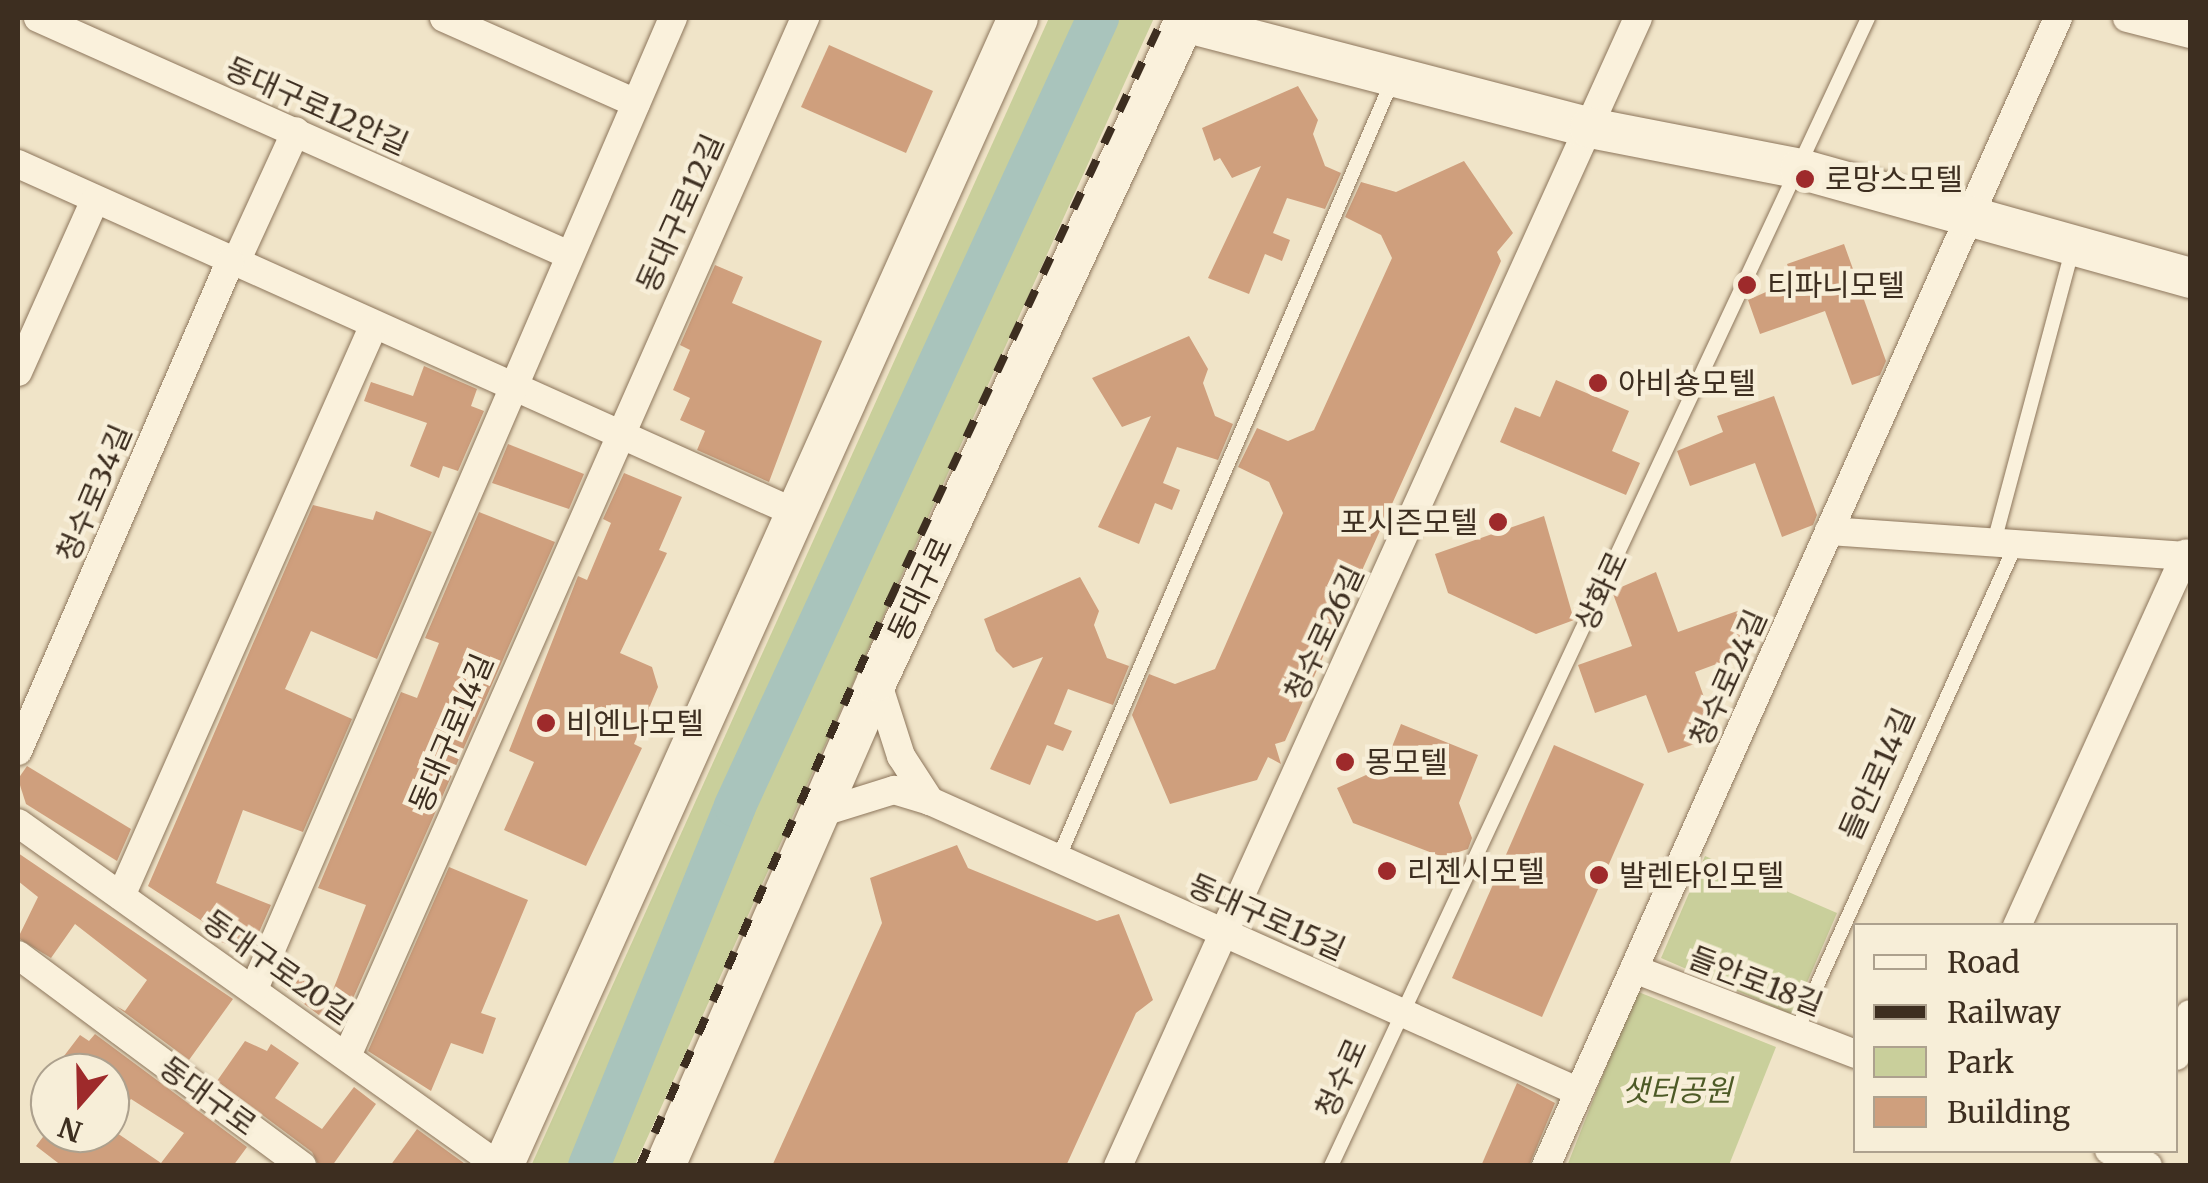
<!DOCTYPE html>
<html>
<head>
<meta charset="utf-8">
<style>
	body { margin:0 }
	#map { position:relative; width:2208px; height:1183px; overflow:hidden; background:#f0e4c8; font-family:Merriweather,"Noto Sans KR",serif }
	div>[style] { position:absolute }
	.green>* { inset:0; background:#c9cf9b }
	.river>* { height:42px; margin:-21px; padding:0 21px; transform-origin:21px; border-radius:21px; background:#a9c4bc }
	.building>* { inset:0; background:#cf9f7d }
	.roads { filter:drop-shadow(0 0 2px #8d765c) drop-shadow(0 0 2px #8d765c) }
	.service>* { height:14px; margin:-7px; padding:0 7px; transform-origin:7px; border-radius:7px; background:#faf1dc }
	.minor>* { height:28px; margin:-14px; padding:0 14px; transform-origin:14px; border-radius:14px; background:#faf1dc }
	.secondary>* { height:40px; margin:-20px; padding:0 20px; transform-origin:20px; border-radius:20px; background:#faf1dc }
	.rail>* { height:8px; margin-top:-4px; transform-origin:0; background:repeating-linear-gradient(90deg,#3d2e20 0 18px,transparent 0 36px) }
	.dots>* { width:28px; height:28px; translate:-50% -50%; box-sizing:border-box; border:5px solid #f7eed8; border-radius:50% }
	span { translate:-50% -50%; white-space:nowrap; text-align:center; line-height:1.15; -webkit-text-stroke:9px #f7eed8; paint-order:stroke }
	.street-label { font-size:30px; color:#3d2e20 }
	.poi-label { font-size:30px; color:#3d2e20 }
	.left { translate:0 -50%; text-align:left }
	.right { translate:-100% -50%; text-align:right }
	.park-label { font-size:30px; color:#4d5a26; font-style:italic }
	.frame { position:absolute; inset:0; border:20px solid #3d2e20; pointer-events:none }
	.legend { position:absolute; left:1853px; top:923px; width:325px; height:230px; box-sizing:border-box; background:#f7eed8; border:2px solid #ada18e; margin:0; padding:12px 18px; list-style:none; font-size:30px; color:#3d2e20 }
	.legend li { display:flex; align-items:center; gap:20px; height:50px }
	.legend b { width:50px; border:2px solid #ada18e }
	.north { position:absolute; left:30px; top:1053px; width:100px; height:100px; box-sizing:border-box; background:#f7eed8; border:2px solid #ada18e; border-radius:50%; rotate:200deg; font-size:28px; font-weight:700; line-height:40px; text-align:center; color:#3d2e20 }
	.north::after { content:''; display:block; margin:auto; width:35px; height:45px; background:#9e2a2b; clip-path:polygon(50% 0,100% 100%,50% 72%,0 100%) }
</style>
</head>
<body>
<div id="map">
	<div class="green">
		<div style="clip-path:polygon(1049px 18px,1154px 18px,635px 1165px,531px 1166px)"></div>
		<div style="clip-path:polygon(1705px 856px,1837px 913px,1793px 1015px,1661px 958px)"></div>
		<div style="clip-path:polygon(1636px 991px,1776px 1047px,1729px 1165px,1567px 1166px)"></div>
	</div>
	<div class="river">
		<div style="left:589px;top:1166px;width:388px;rotate:-67.9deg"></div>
		<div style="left:735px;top:806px;width:868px;rotate:-65.27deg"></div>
	</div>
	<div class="building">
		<div style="clip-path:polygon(829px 45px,933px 91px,906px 153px,801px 107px)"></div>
		<div style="clip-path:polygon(1298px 86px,1318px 120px,1313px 134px,1325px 166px,1341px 173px,1325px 209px,1287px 198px,1273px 233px,1290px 240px,1282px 261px,1265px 254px,1249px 294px,1208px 278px,1261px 166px,1232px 178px,1220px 158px,1214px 161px,1202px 128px)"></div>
		<div style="clip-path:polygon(1464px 161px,1513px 233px,1497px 252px,1501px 261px,1471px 329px,1285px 741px,1275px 744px,1281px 764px,1268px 757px,1257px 780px,1170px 804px,1132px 715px,1149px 674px,1175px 684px,1215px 669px,1283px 513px,1269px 482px,1238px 467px,1257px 428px,1288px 441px,1314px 430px,1392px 258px,1381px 235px,1345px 217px,1361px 182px,1396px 192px)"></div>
		<div style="clip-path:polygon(1844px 244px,1886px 361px,1880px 375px,1852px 385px,1825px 311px,1760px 334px,1748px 300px,1793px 280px,1787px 264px)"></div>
		<div style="clip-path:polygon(715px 265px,743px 277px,732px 303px,822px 341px,769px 482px,697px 450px,705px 431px,680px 420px,690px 398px,673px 390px,690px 350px,680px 345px)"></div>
		<div style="clip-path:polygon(1189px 336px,1208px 369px,1203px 383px,1215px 416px,1233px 424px,1218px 460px,1177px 447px,1163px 483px,1180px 490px,1172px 510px,1155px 503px,1139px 544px,1098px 527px,1151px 416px,1122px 427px,1092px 378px)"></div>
		<div style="clip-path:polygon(424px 366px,477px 389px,471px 406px,484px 411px,458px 471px,443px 466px,439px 478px,410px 466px,427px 423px,364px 401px,371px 382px,413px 396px)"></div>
		<div style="clip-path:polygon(1556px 380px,1629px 411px,1612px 451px,1640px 463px,1626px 495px,1500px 442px,1515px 407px,1540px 417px)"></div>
		<div style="clip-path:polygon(1774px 396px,1817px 515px,1813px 525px,1782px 537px,1755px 463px,1690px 486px,1677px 451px,1723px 432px,1717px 416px)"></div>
		<div style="clip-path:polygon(508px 444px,584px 474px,569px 509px,492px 483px)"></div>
		<div style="clip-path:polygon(624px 473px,682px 497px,659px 550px,667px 553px,620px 653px,652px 667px,658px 687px,634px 744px,642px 748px,586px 866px,504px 830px,534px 762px,509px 751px,578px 576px,587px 580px,611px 523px,603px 519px)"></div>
		<div style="clip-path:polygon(313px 505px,373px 520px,376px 511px,432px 532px,377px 659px,311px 631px,285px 689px,352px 719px,303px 832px,243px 810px,216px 883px,271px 905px,250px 953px,208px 937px,205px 923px,148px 886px)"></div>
		<div style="clip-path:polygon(479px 512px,555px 542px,339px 1030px,280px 986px,289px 973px,333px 990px,366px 905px,318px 888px,401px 692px,417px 698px,439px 643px,425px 638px)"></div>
		<div style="clip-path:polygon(1544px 516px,1574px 620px,1536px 634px,1448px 593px,1435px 554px)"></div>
		<div style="clip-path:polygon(1656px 572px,1678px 632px,1743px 609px,1757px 649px,1695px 672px,1718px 736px,1668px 753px,1646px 695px,1595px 713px,1578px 665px,1632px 646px,1612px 591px)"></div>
		<div style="clip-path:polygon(1080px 577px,1099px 611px,1094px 625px,1107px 658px,1129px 666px,1113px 705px,1068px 689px,1054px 724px,1072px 731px,1063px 751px,1047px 745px,1030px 785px,990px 769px,1043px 657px,1013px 668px,996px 651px,984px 619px)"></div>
		<div style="clip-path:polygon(1401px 724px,1478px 755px,1459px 803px,1472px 838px,1468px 849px,1443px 857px,1353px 823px,1337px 788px,1384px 767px)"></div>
		<div style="clip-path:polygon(1554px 745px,1644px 784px,1542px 1017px,1452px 978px)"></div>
		<div style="clip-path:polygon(27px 766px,131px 829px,117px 861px,26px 804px,18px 779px)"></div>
		<div style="clip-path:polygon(957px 845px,968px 868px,1097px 921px,1119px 914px,1153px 1000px,1136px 1013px,1066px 1166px,772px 1166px,882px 923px,870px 878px)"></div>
		<div style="clip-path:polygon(18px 853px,233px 999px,189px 1060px,116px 1006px,125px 1011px,147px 980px,75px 924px,51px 958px,18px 938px,38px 897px,18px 881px)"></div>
		<div style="clip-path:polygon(449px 867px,528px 900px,481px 1013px,496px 1018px,483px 1054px,451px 1043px,431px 1091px,368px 1051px)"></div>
		<div style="clip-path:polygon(95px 1034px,247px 1147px,233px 1166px,62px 1166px,36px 1146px,46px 1133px,117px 1133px,161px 1163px,184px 1133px,131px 1099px,110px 1127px,110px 1073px,51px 1073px,80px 1035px,89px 1041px)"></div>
		<div style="clip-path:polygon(245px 1041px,267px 1051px,271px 1044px,299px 1063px,275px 1098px,322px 1129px,354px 1087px,376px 1104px,332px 1166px,319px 1166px,312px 1152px,217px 1081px)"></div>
		<div style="clip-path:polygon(1517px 1083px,1555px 1103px,1529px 1166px,1481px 1166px)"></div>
		<div style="clip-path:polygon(417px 1129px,468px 1166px,390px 1166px)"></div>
	</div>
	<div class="roads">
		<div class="service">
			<div style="left:1994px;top:542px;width:304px;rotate:-75deg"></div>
			<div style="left:1058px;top:859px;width:849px;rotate:-66.76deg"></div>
			<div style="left:1796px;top:1032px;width:535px;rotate:-65.73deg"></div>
			<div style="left:1331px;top:1166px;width:1267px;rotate:-64.93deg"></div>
		</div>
		<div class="minor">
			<div style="left:38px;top:18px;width:581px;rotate:24.05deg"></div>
			<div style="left:444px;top:18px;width:210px;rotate:23.9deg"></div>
			<div style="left:2127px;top:18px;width:65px;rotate:14.3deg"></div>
			<div style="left:18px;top:164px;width:855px;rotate:24.17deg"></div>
			<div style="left:235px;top:264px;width:146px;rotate:-65.4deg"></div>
			<div style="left:18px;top:372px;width:188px;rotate:-65.9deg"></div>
			<div style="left:1829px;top:531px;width:362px;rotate:4deg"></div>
			<div style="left:877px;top:681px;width:79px;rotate:72.3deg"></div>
			<div style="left:901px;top:756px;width:54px;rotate:57.2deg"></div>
			<div style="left:18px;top:751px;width:533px;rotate:-66.56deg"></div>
			<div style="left:817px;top:814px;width:81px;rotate:-17.3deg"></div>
			<div style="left:894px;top:790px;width:38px;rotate:17deg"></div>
			<div style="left:930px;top:801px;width:711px;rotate:24.15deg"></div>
			<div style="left:18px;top:823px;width:591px;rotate:35.49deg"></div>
			<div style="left:121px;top:896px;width:622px;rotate:-66.11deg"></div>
			<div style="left:2017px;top:926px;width:409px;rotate:-65.6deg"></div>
			<div style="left:18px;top:955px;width:354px;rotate:36.6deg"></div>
			<div style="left:1634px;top:969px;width:238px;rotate:21deg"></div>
			<div style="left:254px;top:989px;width:1058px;rotate:-66.66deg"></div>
			<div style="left:347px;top:1056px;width:1135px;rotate:-66.19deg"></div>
			<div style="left:2176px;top:1056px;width:44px;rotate:-71.6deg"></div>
			<div style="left:2109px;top:1150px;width:42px;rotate:22.3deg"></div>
			<div style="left:1118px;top:1166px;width:1260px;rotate:-65.63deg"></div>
			<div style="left:1546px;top:1166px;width:1257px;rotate:-65.96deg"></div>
		</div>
		<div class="secondary">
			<div style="left:1184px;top:22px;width:420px;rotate:14.6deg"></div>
			<div style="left:1590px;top:128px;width:214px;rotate:11deg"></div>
			<div style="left:1800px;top:169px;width:405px;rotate:15.6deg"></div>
			<div style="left:503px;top:1166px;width:1258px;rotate:-65.84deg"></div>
			<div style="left:665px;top:1166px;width:529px;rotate:-66.39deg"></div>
			<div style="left:877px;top:681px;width:731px;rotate:-65.01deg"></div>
		</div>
	</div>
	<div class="rail">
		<div style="left:640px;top:1166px;width:619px;rotate:-66.17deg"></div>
		<div style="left:890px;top:600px;width:643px;rotate:-64.87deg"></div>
	</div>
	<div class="dots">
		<div style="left:1805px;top:179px;background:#9e2a2b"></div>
		<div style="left:1747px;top:285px;background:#9e2a2b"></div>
		<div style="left:1598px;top:383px;background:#9e2a2b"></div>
		<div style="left:1498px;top:522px;background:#9e2a2b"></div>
		<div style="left:546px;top:723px;background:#9e2a2b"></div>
		<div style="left:1345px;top:762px;background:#9e2a2b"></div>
		<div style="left:1387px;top:871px;background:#9e2a2b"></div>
		<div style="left:1599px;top:875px;background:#9e2a2b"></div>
	</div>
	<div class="street-label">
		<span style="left:317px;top:106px;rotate:24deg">동대구로12안길</span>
		<span style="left:680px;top:213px;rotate:-66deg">동대구로12길</span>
		<span style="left:94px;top:493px;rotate:-67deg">청수로34길</span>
		<span style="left:920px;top:589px;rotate:-65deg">동대구로</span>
		<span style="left:1601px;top:591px;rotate:-65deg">상화로</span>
		<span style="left:1324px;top:633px;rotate:-65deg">청수로26길</span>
		<span style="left:1728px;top:678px;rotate:-66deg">청수로24길</span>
		<span style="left:451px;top:733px;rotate:-67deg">동대구로14길</span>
		<span style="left:1877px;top:774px;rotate:-66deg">들안로14길</span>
		<span style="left:1267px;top:917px;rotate:24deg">동대구로15길</span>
		<span style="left:278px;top:967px;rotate:35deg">동대구로20길</span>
		<span style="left:1756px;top:981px;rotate:21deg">들안로18길</span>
		<span style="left:1341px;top:1078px;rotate:-66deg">청수로</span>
		<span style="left:208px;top:1096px;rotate:36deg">동대구로</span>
	</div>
	<div class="poi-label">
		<span class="left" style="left:1825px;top:179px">로망스모텔</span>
		<span class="left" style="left:1767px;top:285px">티파니모텔</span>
		<span class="left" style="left:1618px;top:383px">아비숑모텔</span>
		<span class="right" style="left:1478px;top:522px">포시즌모텔</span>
		<span class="left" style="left:566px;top:723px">비엔나모텔</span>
		<span class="left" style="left:1365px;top:762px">몽모텔</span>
		<span class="left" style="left:1407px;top:871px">리젠시모텔</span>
		<span class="left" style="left:1619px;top:875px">발렌타인모텔</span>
	</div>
	<div class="park-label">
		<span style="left:1677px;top:1090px">샛터공원</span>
	</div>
	<div class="frame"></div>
	<ul class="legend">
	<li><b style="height:12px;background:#faf1dc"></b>Road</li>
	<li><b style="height:12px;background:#3d2e20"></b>Railway</li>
	<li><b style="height:28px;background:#c9cf9b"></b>Park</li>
	<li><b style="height:28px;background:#cf9f7d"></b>Building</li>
	</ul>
	<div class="north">N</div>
</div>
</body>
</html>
